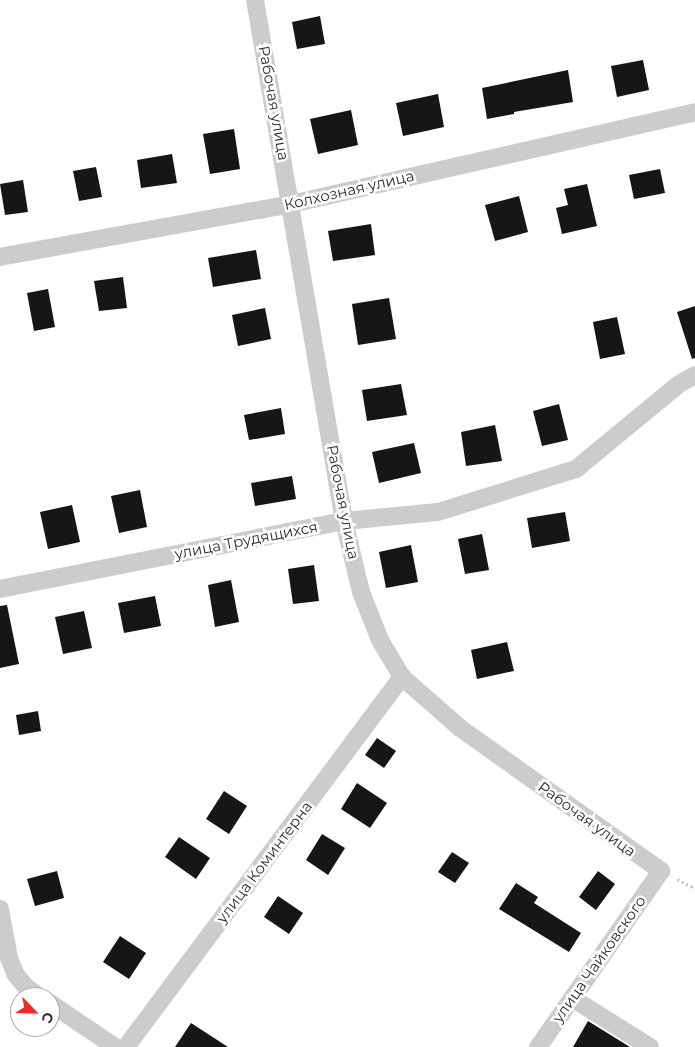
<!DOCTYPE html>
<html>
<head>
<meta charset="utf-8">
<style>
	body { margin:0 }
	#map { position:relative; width:695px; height:1047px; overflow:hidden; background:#fff; font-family:Montserrat,sans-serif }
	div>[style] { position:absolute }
	.building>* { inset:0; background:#161616 }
	.path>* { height:3px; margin-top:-1.5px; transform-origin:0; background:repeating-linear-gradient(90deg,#ccc 0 2.5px,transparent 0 5px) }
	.minor>* { height:18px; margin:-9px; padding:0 9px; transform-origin:9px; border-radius:9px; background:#ccc }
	span { translate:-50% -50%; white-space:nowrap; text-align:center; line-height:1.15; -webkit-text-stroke:5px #fff; paint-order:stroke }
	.street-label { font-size:15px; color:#2f2f2f }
	.north { position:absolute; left:10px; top:987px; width:50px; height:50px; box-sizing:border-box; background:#fff; border:1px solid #acacac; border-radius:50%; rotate:114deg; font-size:14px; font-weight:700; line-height:20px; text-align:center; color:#2f2f2f }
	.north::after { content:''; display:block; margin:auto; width:18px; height:22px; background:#f72721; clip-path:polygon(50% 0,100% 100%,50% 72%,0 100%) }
</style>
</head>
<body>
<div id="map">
	<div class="building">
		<div style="clip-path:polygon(320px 16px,325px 44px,297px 49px,292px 22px)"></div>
		<div style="clip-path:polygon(643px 60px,649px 90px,617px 97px,611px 66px)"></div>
		<div style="clip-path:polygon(568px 70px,573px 102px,514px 112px,514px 114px,487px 119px,482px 88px)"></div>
		<div style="clip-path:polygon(438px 94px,444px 127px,403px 136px,396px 103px)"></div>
		<div style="clip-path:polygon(351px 110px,358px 145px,318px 154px,310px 119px)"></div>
		<div style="clip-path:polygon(234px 129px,240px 169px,210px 174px,203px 134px)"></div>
		<div style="clip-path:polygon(172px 154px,177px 183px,141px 188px,137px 160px)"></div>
		<div style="clip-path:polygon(96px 167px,102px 197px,79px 201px,73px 171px)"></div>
		<div style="clip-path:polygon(660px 169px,665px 193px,634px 199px,629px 175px)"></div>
		<div style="clip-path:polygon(23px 180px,28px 212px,5px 215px,0 184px)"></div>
		<div style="clip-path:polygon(587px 184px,597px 226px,562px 234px,556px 208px,568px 205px,564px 189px)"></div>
		<div style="clip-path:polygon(519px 196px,528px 232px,495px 241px,485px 205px)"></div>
		<div style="clip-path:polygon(371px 224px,375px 255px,333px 261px,328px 231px)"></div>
		<div style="clip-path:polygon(256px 250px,261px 279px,213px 287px,208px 258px)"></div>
		<div style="clip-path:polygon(123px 277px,127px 308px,99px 311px,94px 281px)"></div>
		<div style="clip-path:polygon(48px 289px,55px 327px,34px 331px,27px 293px)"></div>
		<div style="clip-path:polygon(389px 298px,396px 339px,358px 345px,352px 304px)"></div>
		<div style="clip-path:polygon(695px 306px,695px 358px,692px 359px,677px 312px)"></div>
		<div style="clip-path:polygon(265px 308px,271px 339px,238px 346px,232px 315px)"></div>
		<div style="clip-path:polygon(617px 317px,625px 354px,600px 359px,593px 322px)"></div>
		<div style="clip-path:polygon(401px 384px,407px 415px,367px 421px,362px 390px)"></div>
		<div style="clip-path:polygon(559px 404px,568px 440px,542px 446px,533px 411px)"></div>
		<div style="clip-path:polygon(281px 408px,285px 434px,249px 440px,244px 415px)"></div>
		<div style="clip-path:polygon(495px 425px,502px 461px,466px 466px,461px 432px)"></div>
		<div style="clip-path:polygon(414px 443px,421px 473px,379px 483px,372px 452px)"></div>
		<div style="clip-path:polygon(292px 476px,296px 499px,255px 506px,251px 483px)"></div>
		<div style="clip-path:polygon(140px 490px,147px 527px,119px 533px,111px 496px)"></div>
		<div style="clip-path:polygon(72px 505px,80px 542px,48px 549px,40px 512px)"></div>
		<div style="clip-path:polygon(565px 512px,570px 541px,532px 548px,527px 518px)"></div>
		<div style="clip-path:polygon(482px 534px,489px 570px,465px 574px,458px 539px)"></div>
		<div style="clip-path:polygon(411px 545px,418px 582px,386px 588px,379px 552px)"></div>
		<div style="clip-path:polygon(314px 565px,319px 601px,293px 604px,288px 569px)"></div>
		<div style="clip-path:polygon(231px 580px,239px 622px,215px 627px,208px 585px)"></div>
		<div style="clip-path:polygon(155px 596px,161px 626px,124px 633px,118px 603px)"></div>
		<div style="clip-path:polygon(7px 605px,19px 664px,0 668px,0 606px)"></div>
		<div style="clip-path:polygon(84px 611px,92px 648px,63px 654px,55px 617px)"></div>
		<div style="clip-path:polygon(507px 642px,514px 671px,477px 679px,471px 650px)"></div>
		<div style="clip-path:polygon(38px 711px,41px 731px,19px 735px,16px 715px)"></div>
		<div style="clip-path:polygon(377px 738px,396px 751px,384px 768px,365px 755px)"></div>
		<div style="clip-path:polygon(357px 783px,387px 803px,370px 828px,341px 809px)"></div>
		<div style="clip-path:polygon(224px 791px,247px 806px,229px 834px,206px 819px)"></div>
		<div style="clip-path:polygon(322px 834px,345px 848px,328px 875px,306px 860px)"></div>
		<div style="clip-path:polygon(179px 837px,210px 858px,196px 879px,165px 857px)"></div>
		<div style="clip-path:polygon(452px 852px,469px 863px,455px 883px,438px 872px)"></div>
		<div style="clip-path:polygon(57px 871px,64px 898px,35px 906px,27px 879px)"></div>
		<div style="clip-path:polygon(598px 871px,615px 884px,596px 910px,579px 897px)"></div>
		<div style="clip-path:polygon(516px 883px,538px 897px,534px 903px,581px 933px,569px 952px,499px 909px)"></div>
		<div style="clip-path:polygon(278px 896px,303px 913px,289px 934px,264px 917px)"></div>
		<div style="clip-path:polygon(120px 936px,146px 953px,129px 979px,103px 962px)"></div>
		<div style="clip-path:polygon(588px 1021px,630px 1047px,573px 1047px)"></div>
		<div style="clip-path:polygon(191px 1023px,228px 1047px,175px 1047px)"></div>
	</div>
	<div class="path">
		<div style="left:677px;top:879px;width:20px;rotate:27deg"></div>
	</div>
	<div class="minor">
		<div style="left:255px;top:0;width:529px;rotate:80.31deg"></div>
		<div style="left:344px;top:521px;width:73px;rotate:76.5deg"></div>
		<div style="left:361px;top:592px;width:52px;rotate:68.4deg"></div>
		<div style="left:380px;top:640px;width:43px;rotate:59.3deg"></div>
		<div style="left:402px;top:677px;width:77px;rotate:41.3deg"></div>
		<div style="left:460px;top:728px;width:247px;rotate:35.4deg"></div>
		<div style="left:661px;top:871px;width:215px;rotate:124.9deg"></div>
		<div style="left:0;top:257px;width:296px;rotate:-10.3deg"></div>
		<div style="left:291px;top:204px;width:414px;rotate:-12.8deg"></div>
		<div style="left:0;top:589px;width:351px;rotate:-11.2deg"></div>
		<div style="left:344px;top:521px;width:94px;rotate:-5.5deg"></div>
		<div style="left:438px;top:512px;width:145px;rotate:-17.3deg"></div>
		<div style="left:576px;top:469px;width:134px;rotate:-39.5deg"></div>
		<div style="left:679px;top:384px;width:18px;rotate:-29deg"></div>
		<div style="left:0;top:909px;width:50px;rotate:79.6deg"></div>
		<div style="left:9px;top:958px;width:18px;rotate:68deg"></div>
		<div style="left:16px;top:975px;width:16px;rotate:50deg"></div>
		<div style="left:26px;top:987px;width:17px;rotate:36deg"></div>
		<div style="left:572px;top:998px;width:92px;rotate:32.1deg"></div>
		<div style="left:50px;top:1003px;width:78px;rotate:34.1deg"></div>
		<div style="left:126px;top:1047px;width:462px;rotate:-53.3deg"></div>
	</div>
	<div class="street-label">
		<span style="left:274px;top:103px;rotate:80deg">Рабочая улица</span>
		<span style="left:349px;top:190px;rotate:-13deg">Колхозная улица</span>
		<span style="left:343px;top:502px;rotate:79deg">Рабочая улица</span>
		<span style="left:246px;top:540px;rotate:-11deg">улица Трудящихся</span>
		<span style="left:587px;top:819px;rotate:36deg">Рабочая улица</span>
		<span style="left:264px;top:862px;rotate:-53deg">улица Коминтерна</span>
		<span style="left:599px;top:959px;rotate:-55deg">улица Чайковского</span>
	</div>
	<div class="north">С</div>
</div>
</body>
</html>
